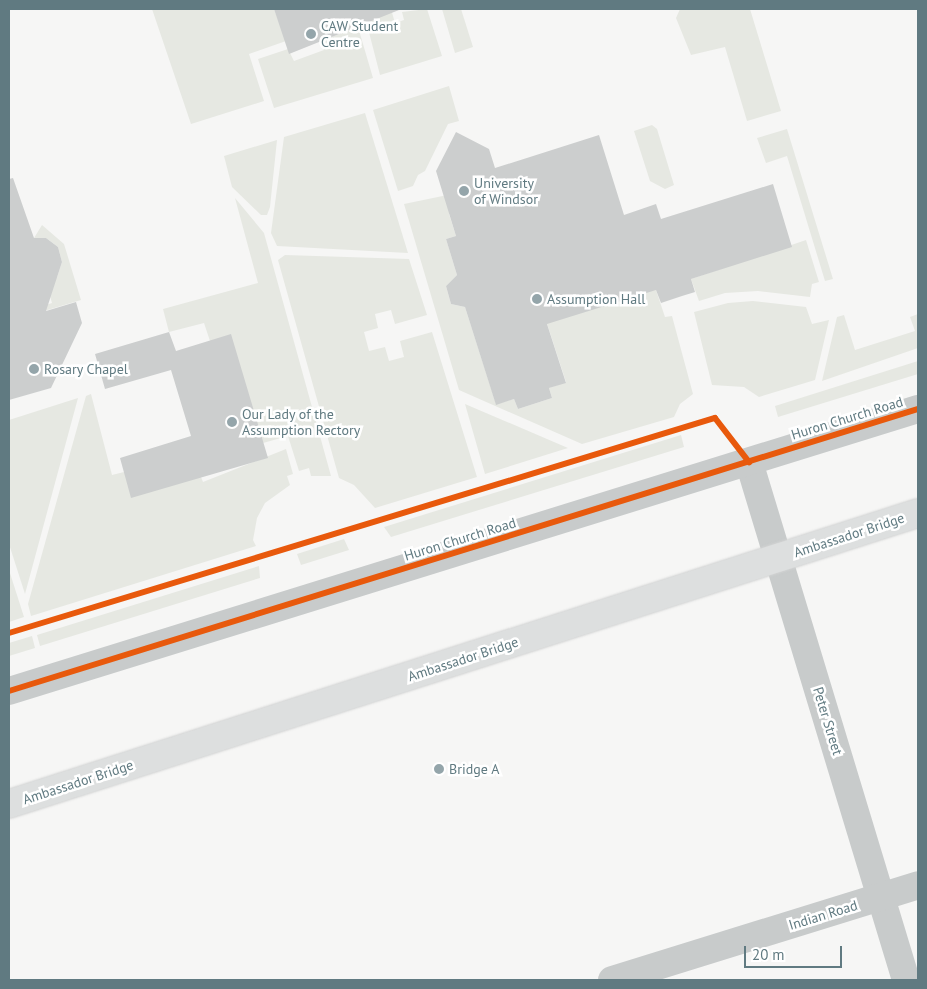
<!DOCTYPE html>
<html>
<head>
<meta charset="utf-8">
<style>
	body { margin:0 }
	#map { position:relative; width:927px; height:989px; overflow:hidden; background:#f6f6f5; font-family:"PT Sans",sans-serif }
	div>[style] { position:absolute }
	.green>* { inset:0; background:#e6e8e2 }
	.building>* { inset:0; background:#cccece }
	.minor>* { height:28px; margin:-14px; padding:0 14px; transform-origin:14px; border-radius:14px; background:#c8cbcb }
	.tertiary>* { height:28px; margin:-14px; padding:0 14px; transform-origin:14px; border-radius:14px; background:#c8cbcb }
	.bridges { filter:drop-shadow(0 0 1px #d2d3d3) drop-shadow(0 0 1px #d2d3d3) }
	.trunk-bridge>* { height:28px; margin:-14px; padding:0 14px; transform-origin:14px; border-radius:14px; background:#dddfdf }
	.cycleway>* { height:6px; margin:-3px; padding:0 3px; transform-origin:3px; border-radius:3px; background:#e8590c }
	.dots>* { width:14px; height:14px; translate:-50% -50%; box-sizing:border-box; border:2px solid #fff; border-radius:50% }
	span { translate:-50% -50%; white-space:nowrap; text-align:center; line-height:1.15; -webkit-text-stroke:5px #fff; paint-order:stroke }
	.poi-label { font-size:14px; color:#607a81 }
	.left { translate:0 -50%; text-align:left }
	.street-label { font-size:14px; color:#607a81 }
	.frame { position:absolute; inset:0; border:10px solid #607a81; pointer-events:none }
	.scale { position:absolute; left:744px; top:946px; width:98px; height:22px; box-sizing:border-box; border:2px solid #607a81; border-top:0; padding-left:6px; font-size:15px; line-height:18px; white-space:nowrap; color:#607a81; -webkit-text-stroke:4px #fff; paint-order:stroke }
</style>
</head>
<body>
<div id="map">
	<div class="green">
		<div style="clip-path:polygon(152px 9px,274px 9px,286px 41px,249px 54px,264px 101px,191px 124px)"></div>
		<div style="clip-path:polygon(363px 9px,391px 9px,395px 23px,404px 20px,402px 12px,427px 9px,442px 56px,380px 75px)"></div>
		<div style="clip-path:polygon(442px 9px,461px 9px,473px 47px,455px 53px)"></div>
		<div style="clip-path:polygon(680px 9px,750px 9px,781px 111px,747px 121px,725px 47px,691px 55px,676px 18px)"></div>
		<div style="clip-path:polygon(358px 27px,373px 78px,274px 108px,258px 59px,288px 49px,294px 61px,324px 50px,320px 41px)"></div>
		<div style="clip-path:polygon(449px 86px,459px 121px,448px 124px,425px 171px,418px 175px,413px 186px,398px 191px,373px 110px)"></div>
		<div style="clip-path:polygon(365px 113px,408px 253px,277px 246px,271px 233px,284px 137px)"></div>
		<div style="clip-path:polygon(652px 125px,657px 129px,674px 185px,665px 189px,650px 181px,634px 131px)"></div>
		<div style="clip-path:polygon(787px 129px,833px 279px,825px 281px,787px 156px,766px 163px,757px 138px)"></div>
		<div style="clip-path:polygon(277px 140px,270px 207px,267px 215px,261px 215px,232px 187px,224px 156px)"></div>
		<div style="clip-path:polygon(462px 192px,449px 214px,456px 236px,446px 239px,457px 275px,446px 286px,451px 304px,465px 307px,496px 404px,514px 399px,518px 409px,552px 398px,549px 388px,566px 382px,541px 305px,656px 290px,665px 317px,672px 316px,693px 394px,680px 404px,674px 417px,582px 444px,459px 390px,404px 204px)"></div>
		<div style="clip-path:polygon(235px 198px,264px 233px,331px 476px,311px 476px,309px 468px,299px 471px,288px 436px,263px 443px,210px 341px,204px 323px,169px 332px,163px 309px,258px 283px)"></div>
		<div style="clip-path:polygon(42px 225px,64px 244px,81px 300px,34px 314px,33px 309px,52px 303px,46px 283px,57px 277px,62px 262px,58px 247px,46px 238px,34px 238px)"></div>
		<div style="clip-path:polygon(806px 240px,819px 282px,812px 284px,810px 297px,758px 291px,725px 293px,699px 301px,691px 279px)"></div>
		<div style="clip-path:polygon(285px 255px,409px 259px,427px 315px,395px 324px,391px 310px,375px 314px,378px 328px,364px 332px,369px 351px,385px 347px,389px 361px,404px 357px,400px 341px,432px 332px,477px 477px,375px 508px,354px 485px,339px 478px,278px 260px)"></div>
		<div style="clip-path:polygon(753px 301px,806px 307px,812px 324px,829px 320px,815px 380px,759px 397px,744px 387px,712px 385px,694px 312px,728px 303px)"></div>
		<div style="clip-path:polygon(918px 314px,918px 348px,822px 381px,837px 317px,844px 315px,855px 350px,915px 331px,910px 317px)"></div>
		<div style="clip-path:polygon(918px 361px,918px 374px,778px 417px,775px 406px)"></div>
		<div style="clip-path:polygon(91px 394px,112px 475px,124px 472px,201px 477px,203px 482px,286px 449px,293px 474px,287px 476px,290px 485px,265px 503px,257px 518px,253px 540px,256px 546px,31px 616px,28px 604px,86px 396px)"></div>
		<div style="clip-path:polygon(78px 398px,25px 594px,9px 544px,9px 420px)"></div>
		<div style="clip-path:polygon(465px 404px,568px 448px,485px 474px)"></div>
		<div style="clip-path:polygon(681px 435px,684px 447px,391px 537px,384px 527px)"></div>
		<div style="clip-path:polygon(344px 539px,349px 550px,301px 565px,297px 554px)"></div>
		<div style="clip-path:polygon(259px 566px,260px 578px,40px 646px,37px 635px)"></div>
		<div style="clip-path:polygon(9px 570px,24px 617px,9px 622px)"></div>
		<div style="clip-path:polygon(32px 636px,35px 648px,9px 656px,9px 643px)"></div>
	</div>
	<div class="building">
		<div style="clip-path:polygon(274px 9px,398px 9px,399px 10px,289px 54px)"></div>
		<div style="clip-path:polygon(456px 132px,489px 149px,495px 168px,599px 135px,624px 215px,656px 204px,661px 219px,773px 184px,792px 247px,691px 279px,695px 292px,682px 296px,661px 303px,656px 290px,547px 324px,566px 383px,549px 388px,552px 398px,518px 409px,514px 399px,496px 405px,465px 307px,451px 304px,446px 286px,457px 275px,446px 239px,456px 236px,436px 171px)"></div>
		<div style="clip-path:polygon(13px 178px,34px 238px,46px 238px,58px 247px,62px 262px,46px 311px,76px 302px,82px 323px,51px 388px,9px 400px,9px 179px)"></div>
		<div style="clip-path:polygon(169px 332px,176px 351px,231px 334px,268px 458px,131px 498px,120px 458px,191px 436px,171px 370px,105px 389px,95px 354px)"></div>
	</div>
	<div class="minor">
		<div style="left:749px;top:462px;width:541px;rotate:73.14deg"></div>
		<div style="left:612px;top:980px;width:320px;rotate:-17.2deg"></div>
	</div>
	<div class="tertiary">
		<div style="left:9px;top:691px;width:952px;rotate:-17.24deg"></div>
	</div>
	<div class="bridges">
		<div class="trunk-bridge">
			<div style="left:9px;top:804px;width:954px;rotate:-17.75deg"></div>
		</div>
	</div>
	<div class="cycleway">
		<div style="left:9px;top:633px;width:738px;rotate:-16.94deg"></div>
		<div style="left:715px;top:418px;width:56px;rotate:52.3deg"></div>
		<div style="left:9px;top:691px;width:952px;rotate:-17.24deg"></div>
	</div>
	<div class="dots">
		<div style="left:311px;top:34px;background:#94a5aa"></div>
		<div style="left:464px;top:191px;background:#94a5aa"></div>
		<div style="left:537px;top:299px;background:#94a5aa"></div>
		<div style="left:34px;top:369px;background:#94a5aa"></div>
		<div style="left:232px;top:422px;background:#94a5aa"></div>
		<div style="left:439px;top:769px;background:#94a5aa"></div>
	</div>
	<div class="poi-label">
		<span class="left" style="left:321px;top:34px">CAW Student<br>Centre</span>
		<span class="left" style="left:474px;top:191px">University<br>of Windsor</span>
		<span class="left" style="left:547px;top:299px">Assumption Hall</span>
		<span class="left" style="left:44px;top:369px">Rosary Chapel</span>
		<span class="left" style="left:242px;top:422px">Our Lady of the<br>Assumption Rectory</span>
		<span class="left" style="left:449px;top:769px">Bridge A</span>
	</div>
	<div class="street-label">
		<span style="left:847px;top:418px;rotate:-17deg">Huron Church Road</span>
		<span style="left:849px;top:535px;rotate:-18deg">Ambassador Bridge</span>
		<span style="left:460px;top:539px;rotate:-17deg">Huron Church Road</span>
		<span style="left:463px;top:659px;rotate:-18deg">Ambassador Bridge</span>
		<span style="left:828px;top:721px;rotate:73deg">Peter Street</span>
		<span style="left:78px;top:782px;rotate:-18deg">Ambassador Bridge</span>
		<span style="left:823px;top:915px;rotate:-17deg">Indian Road</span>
	</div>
	<div class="frame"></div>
	<div class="scale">20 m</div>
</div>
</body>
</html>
